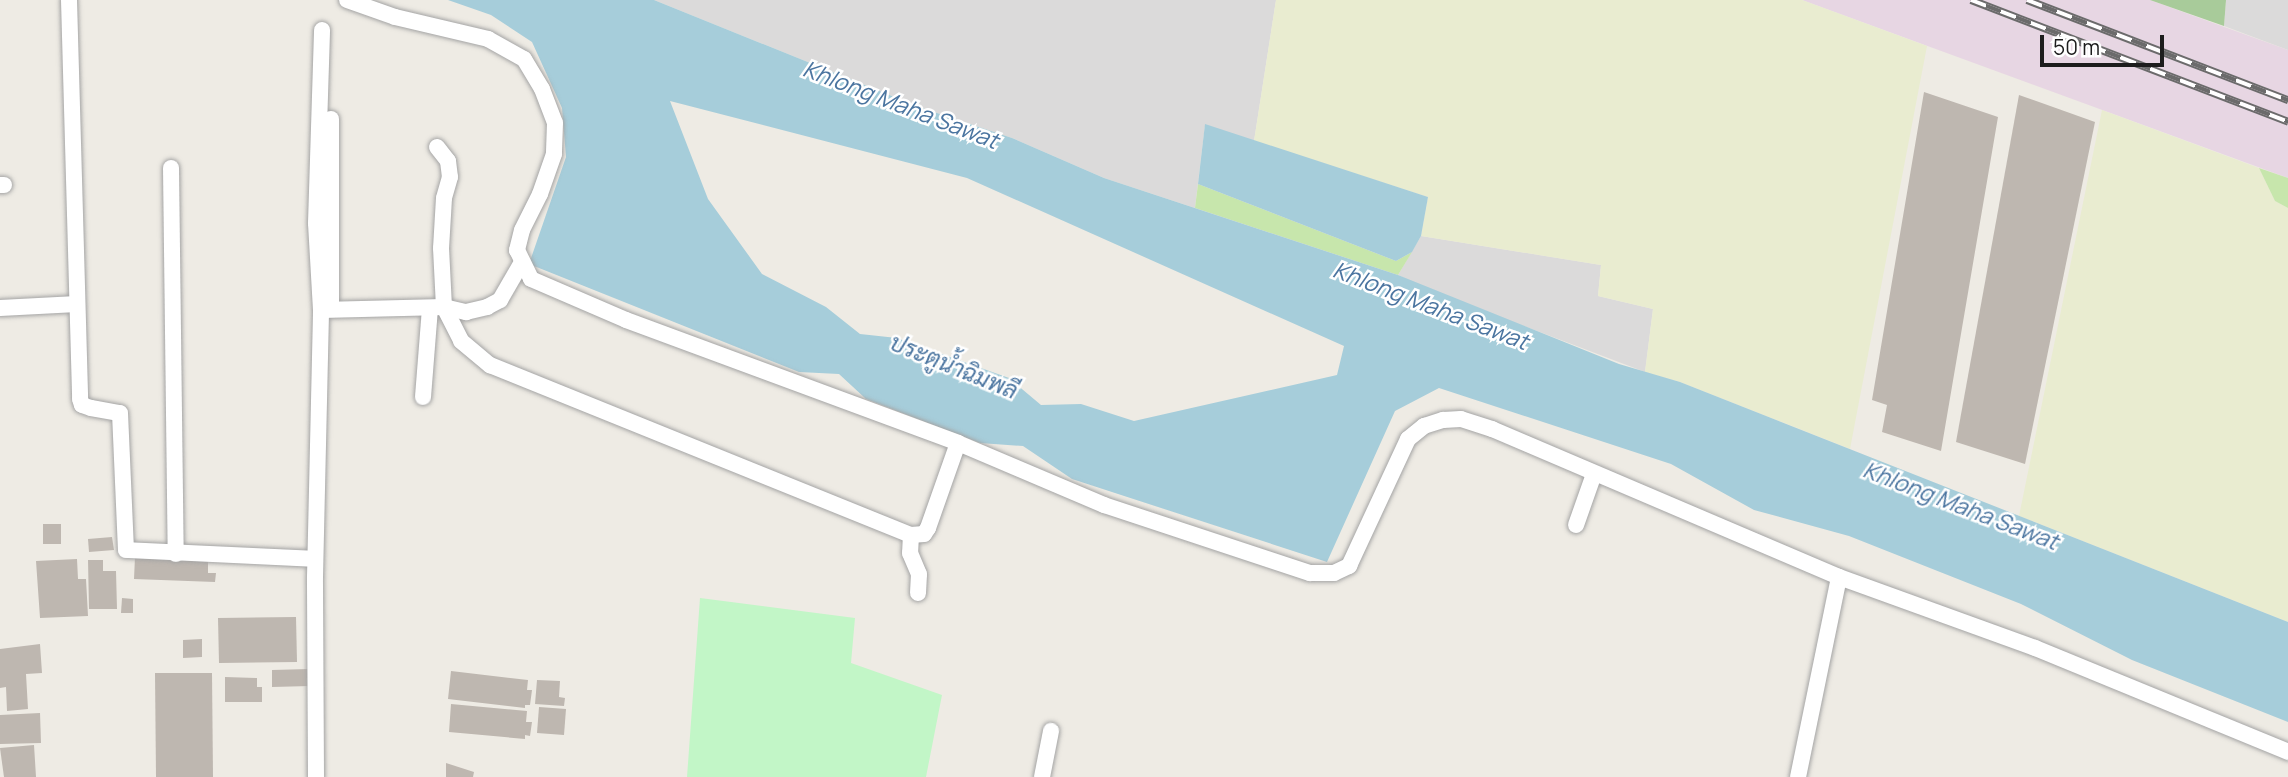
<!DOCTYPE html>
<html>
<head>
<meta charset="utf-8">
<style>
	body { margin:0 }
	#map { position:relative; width:2288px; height:777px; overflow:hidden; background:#eeebe4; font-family:Manrope,Sarabun,sans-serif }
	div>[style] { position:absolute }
	.residential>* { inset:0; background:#dbdada }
	.industrial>* { inset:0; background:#e7d6e3 }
	.farmland>* { inset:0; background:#e9ecd0 }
	.grass>* { inset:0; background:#c7e6ac }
	.forest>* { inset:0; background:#a8cb9a }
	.park>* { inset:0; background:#c2f6c7 }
	.water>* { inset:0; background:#a6cdda }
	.building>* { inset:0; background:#beb7b0 }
	.roads { filter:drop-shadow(0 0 2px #a4a4a4) drop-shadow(0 0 2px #a4a4a4) }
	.minor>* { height:16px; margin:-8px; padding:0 8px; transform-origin:8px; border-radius:8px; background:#fff }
	.rail>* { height:8px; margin-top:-4px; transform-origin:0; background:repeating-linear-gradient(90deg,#fff 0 16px,#6b6b6b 0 32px); box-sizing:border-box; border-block:2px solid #6b6b6b }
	span { translate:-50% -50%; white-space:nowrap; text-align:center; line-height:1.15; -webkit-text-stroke:5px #fff; paint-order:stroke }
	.water-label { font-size:23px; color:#4b75a0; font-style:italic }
	.scale { position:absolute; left:2040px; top:35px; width:124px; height:32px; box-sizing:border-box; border:4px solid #1d1d1d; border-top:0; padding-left:9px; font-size:21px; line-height:24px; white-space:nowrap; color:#1d1d1d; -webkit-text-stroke:5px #fff; paint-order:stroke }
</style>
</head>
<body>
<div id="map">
	<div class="residential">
		<div style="clip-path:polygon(654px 0,1276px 0,1254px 141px,1205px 125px,1195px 208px,1104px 178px,1012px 138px,919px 107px)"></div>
		<div style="clip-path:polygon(2226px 0,2288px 0,2288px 50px,2224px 26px)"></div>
		<div style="clip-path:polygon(1421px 236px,1601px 265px,1598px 296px,1653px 309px,1645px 372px,1434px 292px,1398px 275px)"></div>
	</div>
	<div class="industrial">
		<div style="clip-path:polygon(1802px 0,2150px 0,2288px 50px,2288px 178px)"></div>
	</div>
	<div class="farmland">
		<div style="clip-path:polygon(1276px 0,1802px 0,1927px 46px,1850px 449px,1680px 382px,1645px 372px,1653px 309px,1598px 296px,1601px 265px,1421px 236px,1428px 197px,1254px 141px)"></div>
		<div style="clip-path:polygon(2102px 110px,2259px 168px,2275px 201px,2288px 208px,2288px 622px,2019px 516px)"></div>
	</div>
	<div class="grass">
		<div style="clip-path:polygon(2259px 168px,2288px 178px,2288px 208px,2275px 201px)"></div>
		<div style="clip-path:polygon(1198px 184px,1396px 261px,1412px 252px,1398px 275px,1195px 208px)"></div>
	</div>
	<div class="forest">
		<div style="clip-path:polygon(2150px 0,2226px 0,2224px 26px)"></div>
	</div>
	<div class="park">
		<div style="clip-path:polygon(700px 598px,855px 618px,851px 663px,942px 695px,926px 777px,687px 777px)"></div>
	</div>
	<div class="water">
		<div style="clip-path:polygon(evenodd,448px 0,654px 0,919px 107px,1012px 138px,1104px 178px,1398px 275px,1619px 364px,1680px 382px,2288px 622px,2288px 722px,2132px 660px,2021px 604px,1849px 536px,1754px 510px,1671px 464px,1439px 388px,1395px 411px,1327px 562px,1072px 479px,1023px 446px,980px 443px,866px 399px,839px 374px,799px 372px,529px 264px,566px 157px,562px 108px,532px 42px,491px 15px,448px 0,670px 101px,967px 178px,1344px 346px,1337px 375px,1134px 421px,1081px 404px,1041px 405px,1009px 378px,897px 338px,860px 334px,826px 307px,762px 274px,708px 199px,670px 101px)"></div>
		<div style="clip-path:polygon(1205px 124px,1428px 197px,1421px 236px,1412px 252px,1396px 261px,1198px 184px)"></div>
	</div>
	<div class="building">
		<div style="clip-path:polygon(1924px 92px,1998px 117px,1941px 451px,1882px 432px,1887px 405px,1872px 400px)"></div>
		<div style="clip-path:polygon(2019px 95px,2095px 122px,2025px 464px,1956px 442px)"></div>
		<div style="clip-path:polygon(43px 524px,61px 524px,61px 544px,43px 544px)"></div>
		<div style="clip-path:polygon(112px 537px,114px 550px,89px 552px,88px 539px)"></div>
		<div style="clip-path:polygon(135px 557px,208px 559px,208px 573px,216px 573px,215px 582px,134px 579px)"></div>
		<div style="clip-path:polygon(77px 559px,78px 579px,86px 579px,88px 616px,40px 618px,36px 561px)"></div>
		<div style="clip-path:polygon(88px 560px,103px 560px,103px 571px,116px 571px,117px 609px,89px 609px)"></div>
		<div style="clip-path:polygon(122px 598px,133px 599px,133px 613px,121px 613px)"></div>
		<div style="clip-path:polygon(296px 617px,297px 662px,219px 663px,218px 618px)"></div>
		<div style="clip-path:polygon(202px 639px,202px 657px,183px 658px,183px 640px)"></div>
		<div style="clip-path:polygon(40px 644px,42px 673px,26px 674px,28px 709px,7px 711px,6px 687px,0 688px,0 649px)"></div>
		<div style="clip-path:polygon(309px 669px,310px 686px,272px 687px,272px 670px)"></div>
		<div style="clip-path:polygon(451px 671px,528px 680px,527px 690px,532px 690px,530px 705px,525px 705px,525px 708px,448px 699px)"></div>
		<div style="clip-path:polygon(155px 673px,212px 673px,213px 777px,156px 777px)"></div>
		<div style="clip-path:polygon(225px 677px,257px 678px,257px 687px,262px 687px,262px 702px,225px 702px)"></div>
		<div style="clip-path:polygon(537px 680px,560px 681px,559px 697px,565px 698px,564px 706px,535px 704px)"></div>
		<div style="clip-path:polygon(451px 704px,527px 711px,526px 722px,532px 722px,530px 736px,525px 735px,525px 739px,449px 732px)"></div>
		<div style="clip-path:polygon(539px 707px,566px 709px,564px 735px,537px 733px)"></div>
		<div style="clip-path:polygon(40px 713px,41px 743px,0 744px,0 715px)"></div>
		<div style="clip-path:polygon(34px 745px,36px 777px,4px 777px,0 748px)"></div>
		<div style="clip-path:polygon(446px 763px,474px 772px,473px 777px,446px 777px)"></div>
	</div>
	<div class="roads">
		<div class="minor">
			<div style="left:69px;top:0;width:399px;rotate:88.4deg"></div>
			<div style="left:80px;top:399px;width:6px;rotate:72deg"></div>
			<div style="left:82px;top:405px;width:9px;rotate:18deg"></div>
			<div style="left:91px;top:408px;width:29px;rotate:10deg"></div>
			<div style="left:120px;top:413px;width:137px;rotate:87.5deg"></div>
			<div style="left:126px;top:550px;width:189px;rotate:2.7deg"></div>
			<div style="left:347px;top:0;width:51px;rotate:19.5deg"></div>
			<div style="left:395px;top:17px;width:96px;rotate:13.3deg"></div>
			<div style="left:488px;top:39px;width:41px;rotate:29.1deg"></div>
			<div style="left:524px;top:59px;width:35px;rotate:59deg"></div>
			<div style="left:542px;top:89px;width:36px;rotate:69deg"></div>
			<div style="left:555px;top:123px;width:31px;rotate:92deg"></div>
			<div style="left:554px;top:154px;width:42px;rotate:109.3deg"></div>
			<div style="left:540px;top:194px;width:40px;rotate:116.6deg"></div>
			<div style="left:522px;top:230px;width:21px;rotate:104deg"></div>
			<div style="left:517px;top:250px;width:32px;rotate:64deg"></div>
			<div style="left:531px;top:279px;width:103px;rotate:23.3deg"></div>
			<div style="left:626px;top:320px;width:354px;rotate:20.3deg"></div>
			<div style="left:958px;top:443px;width:159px;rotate:23deg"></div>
			<div style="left:1104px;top:505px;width:217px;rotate:18.3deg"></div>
			<div style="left:1310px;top:573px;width:24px"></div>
			<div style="left:1334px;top:573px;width:17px;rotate:-25deg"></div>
			<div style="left:1349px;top:566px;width:140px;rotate:-65.1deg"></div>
			<div style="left:1408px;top:439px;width:21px;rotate:-39deg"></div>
			<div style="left:1424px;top:426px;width:20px;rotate:-18deg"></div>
			<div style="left:1443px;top:420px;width:18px;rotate:-3deg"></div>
			<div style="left:1461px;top:419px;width:33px;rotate:18deg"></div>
			<div style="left:1492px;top:429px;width:377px;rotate:23.1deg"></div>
			<div style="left:1839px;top:577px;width:208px;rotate:19.9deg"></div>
			<div style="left:2035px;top:648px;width:274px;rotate:22.3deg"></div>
			<div style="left:331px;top:119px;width:190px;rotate:90deg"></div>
			<div style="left:437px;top:147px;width:18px;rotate:52deg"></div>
			<div style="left:448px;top:161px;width:16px;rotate:83deg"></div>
			<div style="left:450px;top:177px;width:22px;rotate:106deg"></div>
			<div style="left:444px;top:198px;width:50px;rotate:93.4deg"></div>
			<div style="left:441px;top:248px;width:59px;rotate:87.1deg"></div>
			<div style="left:444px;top:307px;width:38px;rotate:63deg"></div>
			<div style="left:461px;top:341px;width:38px;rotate:40deg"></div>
			<div style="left:490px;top:365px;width:454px;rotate:22deg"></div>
			<div style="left:911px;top:535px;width:13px;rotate:-4deg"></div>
			<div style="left:924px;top:534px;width:7px;rotate:-56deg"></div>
			<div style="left:928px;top:528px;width:90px;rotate:-70.6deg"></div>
			<div style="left:171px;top:168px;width:386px;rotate:89.3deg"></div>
			<div style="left:0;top:185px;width:4px"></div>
			<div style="left:0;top:308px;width:77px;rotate:-3deg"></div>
			<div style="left:321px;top:310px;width:123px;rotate:-1.4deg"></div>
			<div style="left:444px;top:307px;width:23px;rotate:13deg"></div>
			<div style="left:466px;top:312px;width:22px;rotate:-13deg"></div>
			<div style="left:487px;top:307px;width:15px;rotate:-28deg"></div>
			<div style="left:500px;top:300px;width:44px;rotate:-59.9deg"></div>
			<div style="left:423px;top:397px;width:89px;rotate:-85.5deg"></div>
			<div style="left:1576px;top:525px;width:54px;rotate:-70.6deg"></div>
			<div style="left:911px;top:535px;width:18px;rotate:93deg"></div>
			<div style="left:910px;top:553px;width:23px;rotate:67deg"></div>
			<div style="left:919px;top:574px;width:19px;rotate:93deg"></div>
			<div style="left:316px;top:777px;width:200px;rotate:-90.3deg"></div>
			<div style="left:315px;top:577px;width:267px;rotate:-88.7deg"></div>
			<div style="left:321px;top:310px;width:87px;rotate:-93.3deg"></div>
			<div style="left:316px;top:223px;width:193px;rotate:-88.2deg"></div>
			<div style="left:1042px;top:777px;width:47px;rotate:-78.9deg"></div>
			<div style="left:1798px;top:777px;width:204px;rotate:-78.4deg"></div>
		</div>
	</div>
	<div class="rail">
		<div style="left:1971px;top:0;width:340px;rotate:21deg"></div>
		<div style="left:2027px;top:0;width:280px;rotate:21deg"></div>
	</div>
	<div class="water-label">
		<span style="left:901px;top:104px;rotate:21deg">Khlong Maha Sawat</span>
		<span style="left:1431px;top:305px;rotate:21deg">Khlong Maha Sawat</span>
		<span style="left:954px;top:366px;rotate:22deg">ประตูน้ำฉิมพลี</span>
		<span style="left:1961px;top:505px;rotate:21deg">Khlong Maha Sawat</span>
	</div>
	<div class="scale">50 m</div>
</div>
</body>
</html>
